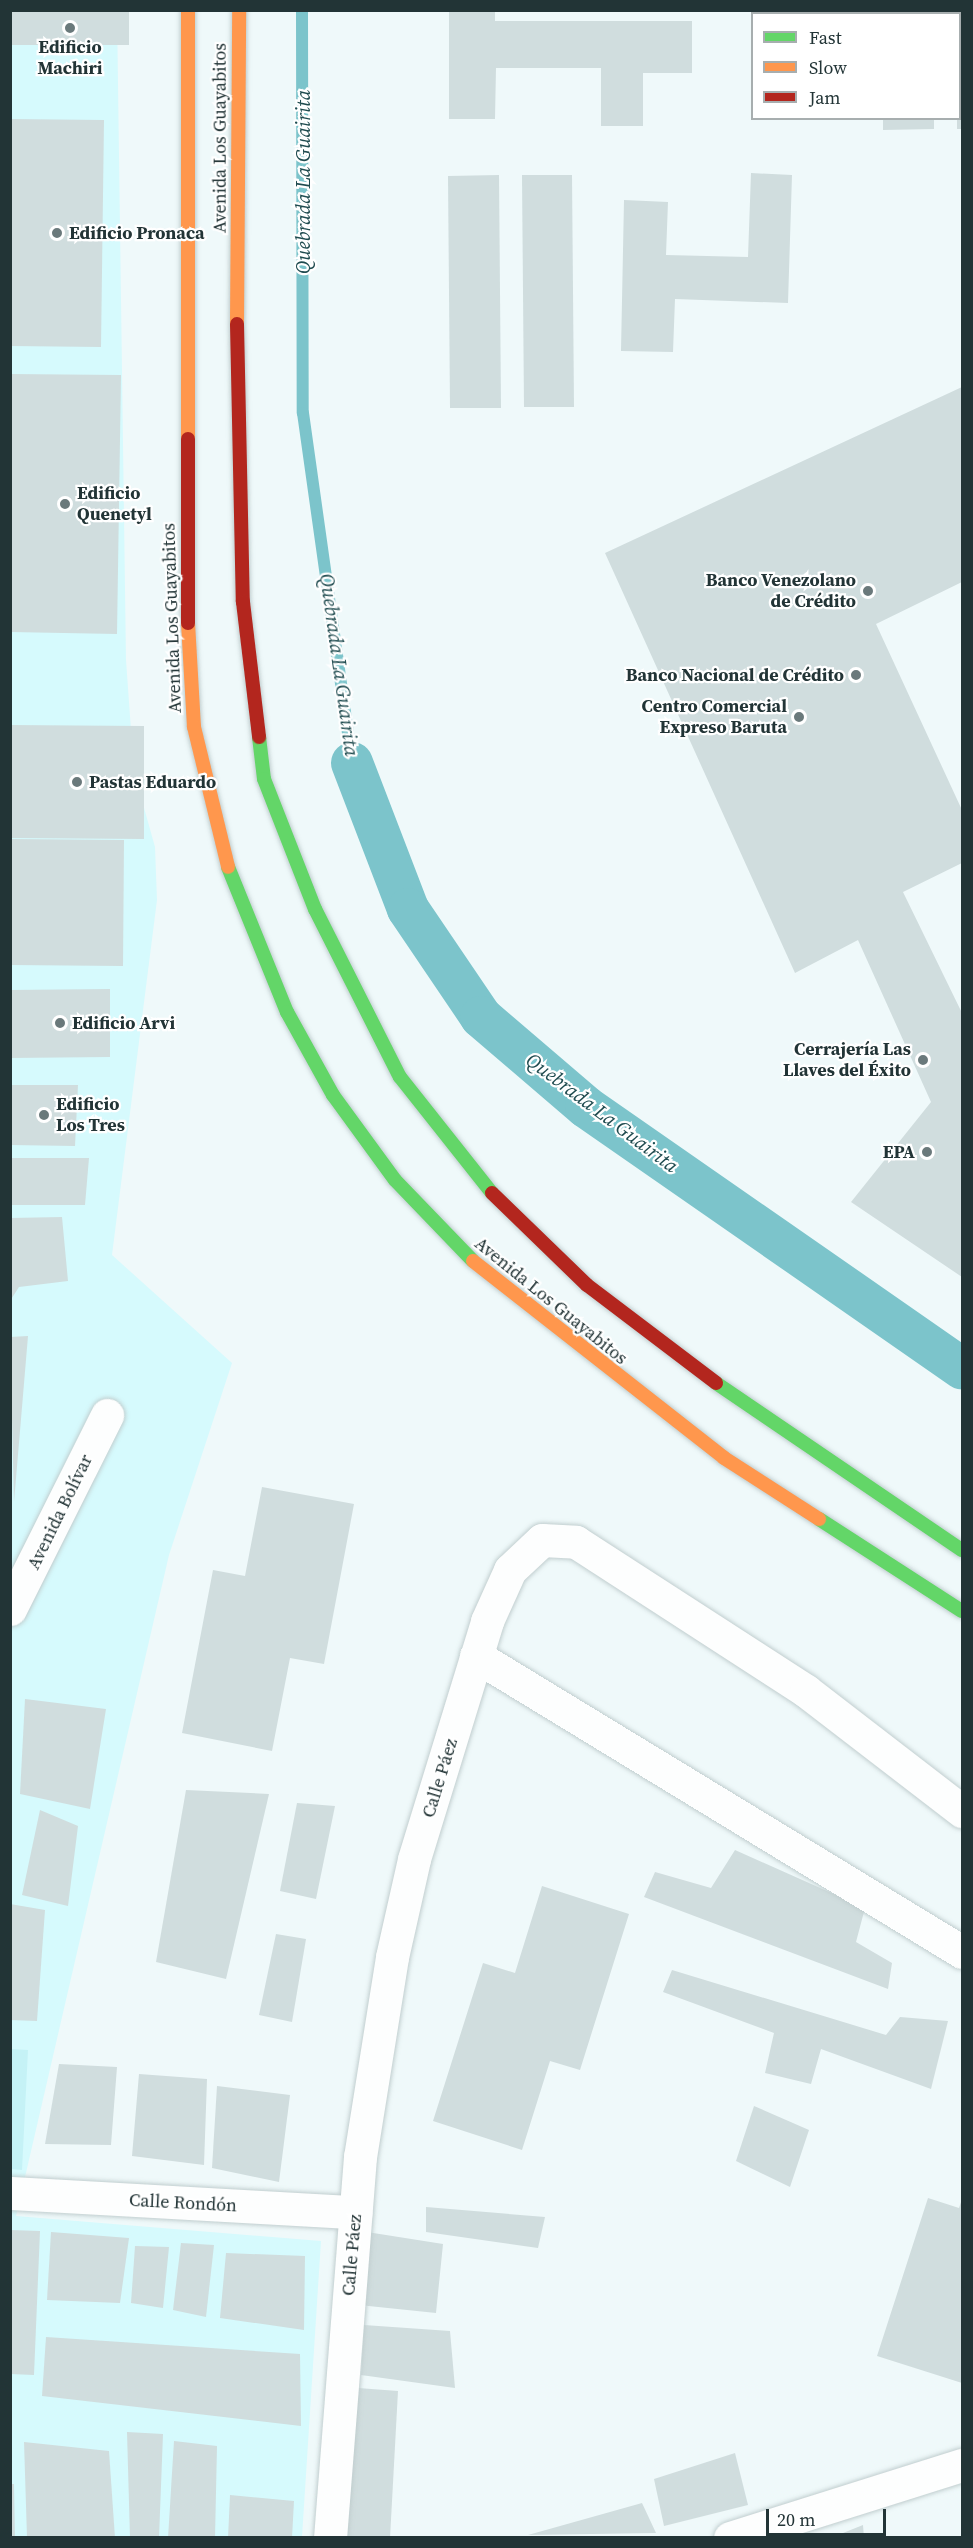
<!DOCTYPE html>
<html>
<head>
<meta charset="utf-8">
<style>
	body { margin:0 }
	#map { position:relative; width:973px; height:2548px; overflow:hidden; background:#eff9fa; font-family:"Source Serif 4",serif }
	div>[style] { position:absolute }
	.built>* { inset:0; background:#d6fafd }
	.green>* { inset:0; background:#c5f2f6 }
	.stream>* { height:12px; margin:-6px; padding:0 6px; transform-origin:6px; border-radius:6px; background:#7cc4cb }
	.canal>* { height:42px; margin:-21px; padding:0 21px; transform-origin:21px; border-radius:21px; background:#7cc4cb }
	.building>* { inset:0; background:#d0ddde }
	.roads { filter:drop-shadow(0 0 2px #c1cecf) drop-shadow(0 0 2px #c1cecf) }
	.street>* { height:33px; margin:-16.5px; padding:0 16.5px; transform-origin:16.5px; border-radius:16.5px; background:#fdfefe }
	.fast>* { height:14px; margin:-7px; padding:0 7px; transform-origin:7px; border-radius:7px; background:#63d668 }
	.slow>* { height:14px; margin:-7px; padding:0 7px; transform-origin:7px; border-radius:7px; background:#ff974d }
	.jam>* { height:14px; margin:-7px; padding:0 7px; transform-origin:7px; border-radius:7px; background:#b3261e }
	.dots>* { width:16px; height:16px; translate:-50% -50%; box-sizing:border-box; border:3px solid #fff; border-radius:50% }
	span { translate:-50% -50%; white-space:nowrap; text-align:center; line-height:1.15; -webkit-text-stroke:4.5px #fff; paint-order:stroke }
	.poi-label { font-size:18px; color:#223436; font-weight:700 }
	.left { translate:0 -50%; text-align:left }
	.right { translate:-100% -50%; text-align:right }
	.street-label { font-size:18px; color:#223436 }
	.water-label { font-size:20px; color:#1f4b4f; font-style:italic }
	.frame { position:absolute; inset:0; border:12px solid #223436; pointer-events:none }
	.legend { position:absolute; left:751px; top:12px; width:210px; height:108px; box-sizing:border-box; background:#fff; border:2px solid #a7aeaf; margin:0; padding:8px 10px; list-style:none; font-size:18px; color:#223436 }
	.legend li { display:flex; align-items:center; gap:12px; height:30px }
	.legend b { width:30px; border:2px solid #a7aeaf }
	.scale { position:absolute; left:766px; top:2509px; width:120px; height:27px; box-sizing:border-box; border:3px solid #223436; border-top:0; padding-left:8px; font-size:18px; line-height:21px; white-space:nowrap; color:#223436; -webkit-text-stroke:4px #fff; paint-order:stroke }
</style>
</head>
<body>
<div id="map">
	<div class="built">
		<div style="clip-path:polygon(117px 10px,126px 660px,134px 772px,155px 847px,157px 900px,112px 1255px,232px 1363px,169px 1555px,16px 2216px,321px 2241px,302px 2537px,11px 2538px,10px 11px)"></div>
	</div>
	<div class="green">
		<div style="clip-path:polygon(11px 2049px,28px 2050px,22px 2170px,11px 2169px)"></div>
	</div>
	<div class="stream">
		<div style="left:302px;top:10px;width:403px;rotate:89.9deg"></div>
		<div style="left:303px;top:413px;width:353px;rotate:82deg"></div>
	</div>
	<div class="canal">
		<div style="left:352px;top:763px;width:156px;rotate:69deg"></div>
		<div style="left:408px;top:909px;width:130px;rotate:55.9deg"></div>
		<div style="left:481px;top:1017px;width:138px;rotate:40.6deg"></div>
		<div style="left:586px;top:1107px;width:458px;rotate:34.8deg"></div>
	</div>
	<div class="building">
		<div style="clip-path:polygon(10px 10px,129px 10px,129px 45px,10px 45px)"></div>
		<div style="clip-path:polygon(449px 10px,495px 10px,495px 21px,692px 21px,692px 73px,643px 73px,643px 126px,601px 126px,601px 68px,496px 68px,495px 119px,449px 119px)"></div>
		<div style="clip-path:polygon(882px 10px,933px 10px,933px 14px,883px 14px)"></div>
		<div style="clip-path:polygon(957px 10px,962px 10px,962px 129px,957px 129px)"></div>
		<div style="clip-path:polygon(883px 118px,934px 118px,934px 129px,883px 130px)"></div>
		<div style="clip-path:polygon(10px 119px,104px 120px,101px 347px,10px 346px)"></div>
		<div style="clip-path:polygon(751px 173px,792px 175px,788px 303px,675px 299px,673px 352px,621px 351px,624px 200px,668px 202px,666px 255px,748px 257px)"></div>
		<div style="clip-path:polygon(499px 175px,501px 408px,450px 408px,448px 176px)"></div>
		<div style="clip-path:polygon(522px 175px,572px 175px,574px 407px,524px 407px)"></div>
		<div style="clip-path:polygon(10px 374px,121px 375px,117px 634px,10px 632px)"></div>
		<div style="clip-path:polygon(962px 387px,962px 582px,876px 624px,962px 810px,962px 863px,903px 892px,962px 1013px,962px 1277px,851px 1202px,931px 1102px,858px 940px,795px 973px,605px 553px)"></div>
		<div style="clip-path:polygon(10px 725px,144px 726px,144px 839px,10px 838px)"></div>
		<div style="clip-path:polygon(10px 839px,124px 840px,123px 966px,10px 965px)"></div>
		<div style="clip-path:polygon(110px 989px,110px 1057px,10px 1058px,10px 990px)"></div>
		<div style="clip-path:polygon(10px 1085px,78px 1085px,75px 1146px,10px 1145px)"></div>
		<div style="clip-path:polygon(10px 1158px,89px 1158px,85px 1205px,10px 1205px)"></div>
		<div style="clip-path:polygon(62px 1217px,68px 1281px,19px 1287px,10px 1301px,10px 1218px)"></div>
		<div style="clip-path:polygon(28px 1336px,14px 1502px,10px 1337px)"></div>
		<div style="clip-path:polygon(262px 1487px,354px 1504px,324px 1664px,290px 1658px,272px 1751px,182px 1733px,213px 1570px,245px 1576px)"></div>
		<div style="clip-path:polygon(25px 1699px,106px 1709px,90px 1809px,20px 1794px)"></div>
		<div style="clip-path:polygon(186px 1790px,269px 1794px,226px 1979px,156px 1962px)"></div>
		<div style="clip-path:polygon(297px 1803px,335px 1806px,316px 1899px,280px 1891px)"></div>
		<div style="clip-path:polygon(40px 1810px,78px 1826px,68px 1906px,22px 1895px)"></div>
		<div style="clip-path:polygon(735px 1850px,865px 1908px,856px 1942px,892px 1963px,888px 1989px,644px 1897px,655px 1872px,711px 1888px)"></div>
		<div style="clip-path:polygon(542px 1886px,629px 1914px,580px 2070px,550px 2061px,522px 2150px,433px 2121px,483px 1963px,515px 1973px)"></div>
		<div style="clip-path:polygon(10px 1904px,45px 1910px,37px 2021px,10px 2020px)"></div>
		<div style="clip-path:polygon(276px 1934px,306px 1939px,292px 2022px,259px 2015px)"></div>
		<div style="clip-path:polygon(672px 1970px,886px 2035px,900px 2017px,948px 2021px,931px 2089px,821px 2049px,811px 2084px,765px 2073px,774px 2033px,663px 1992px)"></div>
		<div style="clip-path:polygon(59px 2064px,117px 2067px,111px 2145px,45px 2144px)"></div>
		<div style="clip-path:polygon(139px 2074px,207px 2079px,204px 2165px,132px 2156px)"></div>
		<div style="clip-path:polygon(217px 2086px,290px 2095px,279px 2182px,212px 2168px)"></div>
		<div style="clip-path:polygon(754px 2106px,809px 2130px,790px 2187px,736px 2161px)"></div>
		<div style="clip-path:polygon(928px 2198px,959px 2208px,962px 2199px,962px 2383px,877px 2356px)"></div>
		<div style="clip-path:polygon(426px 2207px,545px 2217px,538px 2248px,426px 2232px)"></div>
		<div style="clip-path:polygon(10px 2230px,40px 2231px,34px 2375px,10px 2374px)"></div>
		<div style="clip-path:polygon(51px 2232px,129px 2238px,120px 2303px,47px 2300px)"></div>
		<div style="clip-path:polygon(367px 2232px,443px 2244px,436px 2313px,359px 2305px)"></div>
		<div style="clip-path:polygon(181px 2243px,214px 2245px,206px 2317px,173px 2310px)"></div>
		<div style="clip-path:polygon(135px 2246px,169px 2247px,163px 2308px,131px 2303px)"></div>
		<div style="clip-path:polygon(226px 2253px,305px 2256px,304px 2330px,220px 2318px)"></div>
		<div style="clip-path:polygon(364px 2325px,450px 2331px,455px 2388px,361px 2375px)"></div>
		<div style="clip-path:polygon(46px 2337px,300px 2354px,301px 2426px,42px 2396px)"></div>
		<div style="clip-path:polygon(358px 2388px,398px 2391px,390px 2538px,346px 2538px)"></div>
		<div style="clip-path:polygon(127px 2432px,163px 2434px,159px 2538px,130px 2538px)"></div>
		<div style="clip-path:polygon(174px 2441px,217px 2446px,215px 2538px,168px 2538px)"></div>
		<div style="clip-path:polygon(24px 2442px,109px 2451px,115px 2538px,27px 2538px)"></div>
		<div style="clip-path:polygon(735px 2453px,748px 2505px,664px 2526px,654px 2479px)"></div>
		<div style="clip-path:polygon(10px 2484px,14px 2484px,15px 2538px,10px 2538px)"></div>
		<div style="clip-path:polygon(230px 2495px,294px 2501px,292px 2538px,228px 2538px)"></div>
		<div style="clip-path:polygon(642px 2503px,656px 2533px,528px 2535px)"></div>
		<div style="clip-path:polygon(863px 2525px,864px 2538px,833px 2538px,833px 2537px)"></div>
	</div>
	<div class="roads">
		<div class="street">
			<div style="left:10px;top:1609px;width:217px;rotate:-63.4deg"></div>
			<div style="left:476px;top:1656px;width:569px;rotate:31.34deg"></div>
			<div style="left:10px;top:2193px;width:346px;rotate:3.2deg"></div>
			<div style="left:330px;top:2538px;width:382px;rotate:-85.5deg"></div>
			<div style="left:360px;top:2157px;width:203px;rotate:-80.9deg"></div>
			<div style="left:392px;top:1957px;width:100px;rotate:-77.3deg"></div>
			<div style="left:414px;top:1859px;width:249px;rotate:-72.9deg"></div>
			<div style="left:487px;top:1621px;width:56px;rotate:-65.7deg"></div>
			<div style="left:510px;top:1570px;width:44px;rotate:-43.2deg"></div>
			<div style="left:542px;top:1540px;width:34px;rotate:3deg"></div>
			<div style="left:576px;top:1542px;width:274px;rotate:32.9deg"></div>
			<div style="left:806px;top:1691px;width:197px;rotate:37.6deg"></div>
			<div style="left:730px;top:2538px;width:243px;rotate:-17.5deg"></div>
		</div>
		<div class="fast">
			<div style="left:259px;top:737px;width:42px;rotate:83.2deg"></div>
			<div style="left:264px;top:779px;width:140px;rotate:68.6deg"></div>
			<div style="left:315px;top:909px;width:188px;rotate:63.2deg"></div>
			<div style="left:400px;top:1077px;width:148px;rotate:51.6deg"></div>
			<div style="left:228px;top:867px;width:157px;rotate:67.9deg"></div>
			<div style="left:287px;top:1012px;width:95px;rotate:61deg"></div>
			<div style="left:333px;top:1095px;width:105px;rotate:53.9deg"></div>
			<div style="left:395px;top:1180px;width:112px;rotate:46.1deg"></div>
			<div style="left:716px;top:1383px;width:297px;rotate:34.2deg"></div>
			<div style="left:819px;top:1519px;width:170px;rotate:32.8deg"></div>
		</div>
		<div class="slow">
			<div style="left:188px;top:10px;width:429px;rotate:90deg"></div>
			<div style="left:237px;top:324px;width:314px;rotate:-89.6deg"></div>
			<div style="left:188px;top:623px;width:104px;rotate:86.7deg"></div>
			<div style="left:194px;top:727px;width:144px;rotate:76.3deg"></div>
			<div style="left:473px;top:1261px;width:319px;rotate:38.1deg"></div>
			<div style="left:724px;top:1458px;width:113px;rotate:32.7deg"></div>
		</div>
		<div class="jam">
			<div style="left:237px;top:324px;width:278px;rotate:88.8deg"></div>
			<div style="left:243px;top:602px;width:136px;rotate:83.2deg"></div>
			<div style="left:188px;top:439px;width:184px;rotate:90deg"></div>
			<div style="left:492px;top:1193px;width:132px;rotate:44.1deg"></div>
			<div style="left:587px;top:1285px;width:162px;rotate:37.2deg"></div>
		</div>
	</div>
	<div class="dots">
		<div style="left:70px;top:28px;background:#6a797b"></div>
		<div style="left:57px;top:233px;background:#6a797b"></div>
		<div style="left:65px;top:504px;background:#6a797b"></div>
		<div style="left:868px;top:591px;background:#6a797b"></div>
		<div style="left:856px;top:675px;background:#6a797b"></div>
		<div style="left:799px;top:717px;background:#6a797b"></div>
		<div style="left:77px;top:782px;background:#6a797b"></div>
		<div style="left:60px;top:1023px;background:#6a797b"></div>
		<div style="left:923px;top:1060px;background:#6a797b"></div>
		<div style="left:44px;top:1115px;background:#6a797b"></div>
		<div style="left:927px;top:1152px;background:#6a797b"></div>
	</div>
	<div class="poi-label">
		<span style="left:70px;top:58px">Edificio<br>Machiri</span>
		<span class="left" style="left:69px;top:233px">Edificio Pronaca</span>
		<span class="left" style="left:77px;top:504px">Edificio<br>Quenetyl</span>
		<span class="right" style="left:856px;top:591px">Banco Venezolano<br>de Crédito</span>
		<span class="right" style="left:844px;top:675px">Banco Nacional de Crédito</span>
		<span class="right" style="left:787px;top:717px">Centro Comercial<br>Expreso Baruta</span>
		<span class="left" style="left:89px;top:782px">Pastas Eduardo</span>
		<span class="left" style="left:72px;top:1023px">Edificio Arvi</span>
		<span class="right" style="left:911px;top:1060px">Cerrajería Las<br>Llaves del Éxito</span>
		<span class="left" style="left:56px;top:1115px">Edificio<br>Los Tres</span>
		<span class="right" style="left:915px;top:1152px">EPA</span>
	</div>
	<div class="street-label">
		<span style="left:220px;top:138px;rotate:-90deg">Avenida Los Guayabitos</span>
		<span style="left:172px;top:618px;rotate:-92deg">Avenida Los Guayabitos</span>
		<span style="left:551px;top:1301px;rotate:39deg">Avenida Los Guayabitos</span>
		<span style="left:60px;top:1512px;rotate:-64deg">Avenida Bolívar</span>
		<span style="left:440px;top:1778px;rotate:-73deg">Calle Páez</span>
		<span style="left:183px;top:2203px;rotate:3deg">Calle Rondón</span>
		<span style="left:352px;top:2255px;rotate:-85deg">Calle Páez</span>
	</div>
	<div class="water-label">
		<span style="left:303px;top:182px;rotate:-90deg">Quebrada La Guairita</span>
		<span style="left:339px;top:665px;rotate:82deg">Quebrada La Guairita</span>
		<span style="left:602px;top:1113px;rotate:37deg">Quebrada La Guairita</span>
	</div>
	<div class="frame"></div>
	<ul class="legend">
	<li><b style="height:8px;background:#63d668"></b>Fast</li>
	<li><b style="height:8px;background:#ff974d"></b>Slow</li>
	<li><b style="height:8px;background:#b3261e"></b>Jam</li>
	</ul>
	<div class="scale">20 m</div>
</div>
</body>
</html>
